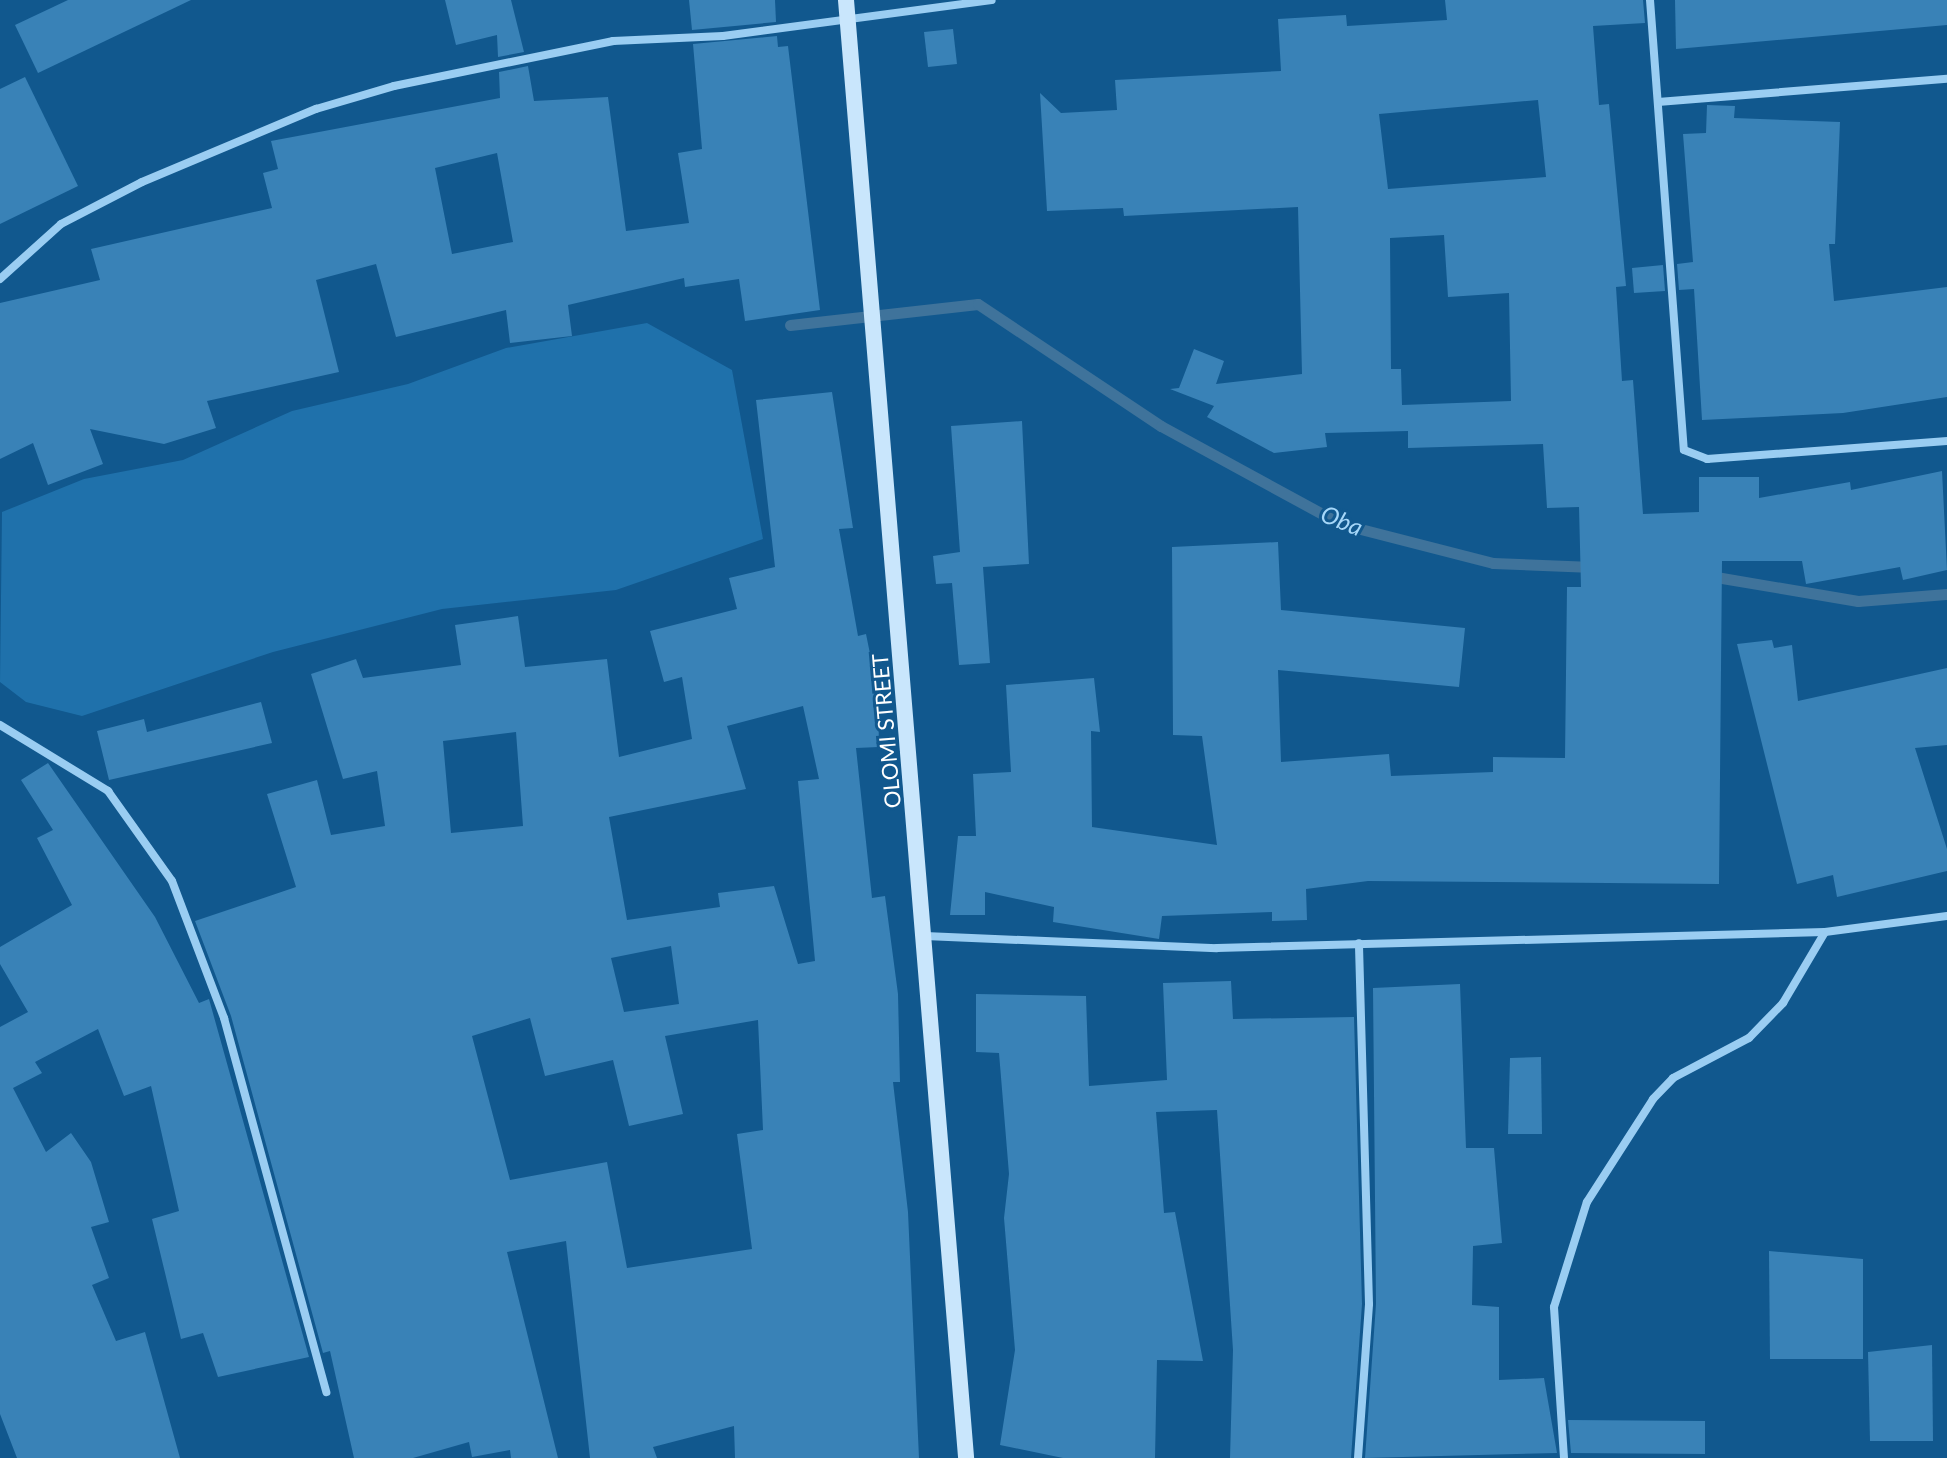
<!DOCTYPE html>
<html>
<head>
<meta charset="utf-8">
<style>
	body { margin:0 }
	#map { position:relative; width:1947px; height:1458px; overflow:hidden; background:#11588e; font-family:Lato,sans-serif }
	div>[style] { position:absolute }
	.green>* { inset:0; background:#1f71ab }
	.stream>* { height:11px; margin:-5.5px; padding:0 5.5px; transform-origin:5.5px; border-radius:5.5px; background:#3f739b }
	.building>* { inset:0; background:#3982b7 }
	.minor>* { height:8px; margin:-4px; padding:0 4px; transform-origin:4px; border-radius:4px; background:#9acdf2 }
	.secondary>* { height:16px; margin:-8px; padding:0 8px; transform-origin:8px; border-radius:8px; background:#c9e6fc }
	span { translate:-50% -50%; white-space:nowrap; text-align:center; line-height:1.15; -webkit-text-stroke:6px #11588e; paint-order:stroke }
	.street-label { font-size:22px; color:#fff }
	.water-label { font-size:24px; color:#a6d7f9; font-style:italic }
</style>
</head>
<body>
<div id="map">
	<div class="green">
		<div style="clip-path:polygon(647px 323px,732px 370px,763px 539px,616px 590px,442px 609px,273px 652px,82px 716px,26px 702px,0 682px,2px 512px,84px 479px,183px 460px,292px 411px,408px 384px,506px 348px)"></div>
	</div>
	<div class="stream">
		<div style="left:790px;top:325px;width:189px;rotate:-6.4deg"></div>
		<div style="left:978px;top:304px;width:220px;rotate:33.7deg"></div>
		<div style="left:1161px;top:426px;width:205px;rotate:28.6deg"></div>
		<div style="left:1341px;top:524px;width:157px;rotate:14.4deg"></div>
		<div style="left:1493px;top:563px;width:100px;rotate:2.3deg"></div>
		<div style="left:1710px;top:576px;width:150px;rotate:9.6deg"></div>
		<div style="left:1858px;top:601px;width:89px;rotate:-4.5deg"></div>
	</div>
	<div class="building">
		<div style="clip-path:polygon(68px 0,191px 0,38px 73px,15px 25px)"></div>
		<div style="clip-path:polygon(445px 0,511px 0,524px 52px,498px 57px,497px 35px,456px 45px)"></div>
		<div style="clip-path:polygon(689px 0,775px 0,776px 22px,692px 30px)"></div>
		<div style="clip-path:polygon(evenodd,1445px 0,1643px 0,1645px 23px,1593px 26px,1599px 105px,1609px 104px,1626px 286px,1616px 287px,1622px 381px,1633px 380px,1643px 514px,1699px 512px,1699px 477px,1759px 477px,1759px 498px,1850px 482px,1851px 490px,1942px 471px,1947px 570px,1903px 580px,1900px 567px,1806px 584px,1802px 561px,1722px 561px,1719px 884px,1368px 881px,1306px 889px,1307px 920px,1272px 921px,1272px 912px,1162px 916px,1159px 939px,1053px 922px,1054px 907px,985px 892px,985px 915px,950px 915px,958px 836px,976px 836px,973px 774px,1011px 772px,1006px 685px,1094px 678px,1100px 732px,1091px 731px,1092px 827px,1217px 845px,1202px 736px,1173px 735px,1172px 547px,1278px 542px,1281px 610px,1465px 628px,1459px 687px,1278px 670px,1281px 762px,1389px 754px,1391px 776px,1493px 772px,1493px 757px,1565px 758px,1567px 587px,1581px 587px,1579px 507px,1547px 508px,1543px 444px,1408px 448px,1408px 431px,1325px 433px,1327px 447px,1274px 453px,1207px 417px,1214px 406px,1170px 389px,1179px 388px,1194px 349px,1224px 361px,1216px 384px,1302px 374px,1298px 207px,1124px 216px,1123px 208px,1047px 211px,1040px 93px,1061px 113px,1117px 110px,1115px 80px,1281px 71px,1278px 19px,1346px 15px,1347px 26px,1447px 20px,1445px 0,1538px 100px,1546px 177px,1388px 189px,1379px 114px,1538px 100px,1445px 0,1444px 235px,1448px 297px,1509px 293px,1511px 401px,1402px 405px,1401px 369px,1391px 369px,1390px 238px,1444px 235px)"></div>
		<div style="clip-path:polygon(1675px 0,1947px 0,1947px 25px,1676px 49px)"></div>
		<div style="clip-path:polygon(953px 29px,957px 64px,928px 67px,924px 32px)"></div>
		<div style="clip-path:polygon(evenodd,777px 36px,778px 47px,788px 46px,820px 310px,745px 321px,739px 279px,685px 287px,684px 278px,568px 305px,572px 336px,510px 343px,506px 310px,396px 337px,376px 264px,316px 280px,339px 372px,207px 401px,216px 428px,164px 444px,90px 429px,103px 464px,48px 485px,33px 443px,0 459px,0 303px,100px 280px,91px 249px,272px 208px,263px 173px,278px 169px,271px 141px,500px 98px,499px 72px,528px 66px,534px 101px,608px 97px,626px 231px,689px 223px,678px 153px,702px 149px,693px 44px,777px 36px,497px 153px,513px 242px,452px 254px,435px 168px,497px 153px)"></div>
		<div style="clip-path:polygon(25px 77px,78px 186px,0 224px,0 89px)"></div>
		<div style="clip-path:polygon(1707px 105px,1735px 106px,1734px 118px,1840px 122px,1835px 244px,1829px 244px,1834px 301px,1947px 287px,1947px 397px,1843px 413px,1702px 420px,1694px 289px,1679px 290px,1677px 264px,1693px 262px,1683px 134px,1706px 133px)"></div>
		<div style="clip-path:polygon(1663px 265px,1665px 291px,1634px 293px,1632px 268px)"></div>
		<div style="clip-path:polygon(evenodd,832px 392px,853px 528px,839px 529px,858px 636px,866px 634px,878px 693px,879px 747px,856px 748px,872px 898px,885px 896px,898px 994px,900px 1082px,893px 1082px,908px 1212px,919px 1458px,735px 1458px,734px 1426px,653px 1447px,657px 1458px,590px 1458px,566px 1241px,507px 1252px,558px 1458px,511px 1458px,510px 1450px,472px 1457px,469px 1442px,413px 1458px,354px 1458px,330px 1351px,323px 1353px,231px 1016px,195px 921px,296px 887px,267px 794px,317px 780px,331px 835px,385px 826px,377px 771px,343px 779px,311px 674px,356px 659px,363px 678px,461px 665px,455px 625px,518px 616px,525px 667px,607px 659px,619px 757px,692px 739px,682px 677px,664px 682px,650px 631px,737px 609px,729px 578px,775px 567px,756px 400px,832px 392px,803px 706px,819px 779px,798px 781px,815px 961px,798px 964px,774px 886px,718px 893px,720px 907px,627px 920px,609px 817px,746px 789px,727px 726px,803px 706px,832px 392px,516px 732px,523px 826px,451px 833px,443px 741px,516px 732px,832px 392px,671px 946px,679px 1004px,624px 1012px,611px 958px,671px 946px,832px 392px,530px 1018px,545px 1076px,613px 1060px,629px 1126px,683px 1114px,665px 1036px,758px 1020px,763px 1130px,737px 1134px,752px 1249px,627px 1268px,607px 1162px,510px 1180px,472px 1036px,530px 1018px)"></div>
		<div style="clip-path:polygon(1022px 421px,1029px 564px,983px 567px,990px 663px,959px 665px,952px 583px,936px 584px,933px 556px,960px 552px,951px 426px)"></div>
		<div style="clip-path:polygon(1772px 640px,1774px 648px,1792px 645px,1798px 701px,1947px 668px,1947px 745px,1915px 748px,1947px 849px,1947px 871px,1837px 897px,1833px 875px,1797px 884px,1737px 644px)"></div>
		<div style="clip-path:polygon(261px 702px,272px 743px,109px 780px,97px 731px,144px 719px,147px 732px)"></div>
		<div style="clip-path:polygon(48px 763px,155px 917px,199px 1003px,209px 999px,309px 1357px,218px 1377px,203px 1333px,181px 1339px,152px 1219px,179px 1211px,151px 1086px,124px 1096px,98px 1029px,35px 1062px,42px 1073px,13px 1088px,46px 1152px,71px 1133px,91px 1162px,109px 1222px,91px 1227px,109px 1278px,92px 1285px,116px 1341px,145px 1332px,180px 1458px,17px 1458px,0 1414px,0 1027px,28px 1012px,0 964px,0 947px,72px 905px,37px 838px,53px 830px,21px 780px)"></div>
		<div style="clip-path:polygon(1231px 981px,1233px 1019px,1354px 1017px,1362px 1304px,1351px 1458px,1230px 1458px,1233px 1350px,1217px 1110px,1156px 1112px,1164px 1213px,1175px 1212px,1203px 1361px,1157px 1360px,1155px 1458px,1063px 1458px,1000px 1445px,1015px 1350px,1004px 1218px,1009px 1174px,999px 1053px,976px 1052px,976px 994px,1086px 996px,1089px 1086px,1167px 1080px,1163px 983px)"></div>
		<div style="clip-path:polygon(1460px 984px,1466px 1148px,1494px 1148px,1502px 1243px,1473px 1246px,1472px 1305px,1499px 1307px,1499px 1380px,1544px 1378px,1557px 1453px,1365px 1458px,1376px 1304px,1373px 988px)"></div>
		<div style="clip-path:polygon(1541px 1057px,1542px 1134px,1508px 1134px,1510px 1058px)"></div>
		<div style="clip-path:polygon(1769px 1251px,1863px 1259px,1863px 1359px,1770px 1359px)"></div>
		<div style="clip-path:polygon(1932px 1345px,1933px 1441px,1870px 1441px,1868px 1352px)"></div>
		<div style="clip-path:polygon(1568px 1420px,1705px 1421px,1705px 1454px,1571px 1453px)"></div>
	</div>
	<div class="minor">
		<div style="left:1650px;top:0;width:451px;rotate:85.7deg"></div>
		<div style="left:1684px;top:450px;width:25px;rotate:21deg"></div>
		<div style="left:1707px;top:459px;width:241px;rotate:-4.3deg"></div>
		<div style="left:1658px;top:102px;width:290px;rotate:-4.6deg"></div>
		<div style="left:0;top:279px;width:82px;rotate:-42deg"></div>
		<div style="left:61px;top:224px;width:91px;rotate:-27.4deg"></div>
		<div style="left:142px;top:182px;width:189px;rotate:-22.8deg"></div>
		<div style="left:316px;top:109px;width:81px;rotate:-16.4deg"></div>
		<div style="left:394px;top:86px;width:224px;rotate:-11.6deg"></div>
		<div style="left:613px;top:41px;width:110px;rotate:-2.6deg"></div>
		<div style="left:723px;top:36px;width:271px;rotate:-7.6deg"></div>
		<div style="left:0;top:725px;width:127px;rotate:31.4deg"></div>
		<div style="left:108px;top:791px;width:110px;rotate:54.6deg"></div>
		<div style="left:172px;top:881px;width:147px;rotate:69.2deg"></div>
		<div style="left:224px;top:1018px;width:388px;rotate:74.7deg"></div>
		<div style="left:925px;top:936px;width:292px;rotate:2.4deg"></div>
		<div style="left:1217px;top:948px;width:608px;rotate:-1.51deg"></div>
		<div style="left:1825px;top:932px;width:123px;rotate:-7.5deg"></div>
		<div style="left:1358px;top:1458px;width:154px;rotate:-85.9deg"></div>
		<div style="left:1369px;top:1304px;width:361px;rotate:-91.6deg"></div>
		<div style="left:1564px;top:1458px;width:151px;rotate:-93.8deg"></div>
		<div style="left:1554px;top:1307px;width:110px;rotate:-72.6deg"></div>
		<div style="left:1587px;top:1202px;width:122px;rotate:-57.3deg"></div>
		<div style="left:1653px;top:1099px;width:29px;rotate:-46deg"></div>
		<div style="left:1673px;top:1078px;width:86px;rotate:-27.8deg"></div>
		<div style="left:1749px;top:1038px;width:49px;rotate:-45.8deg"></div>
		<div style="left:1783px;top:1003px;width:82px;rotate:-59.4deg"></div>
	</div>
	<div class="secondary">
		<div style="left:846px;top:0;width:1463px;rotate:85.29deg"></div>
	</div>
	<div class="street-label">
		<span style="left:886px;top:731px;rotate:-95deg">OLOMI STREET</span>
	</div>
	<div class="water-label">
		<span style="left:1342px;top:520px;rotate:22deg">Oba</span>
	</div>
</div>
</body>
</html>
